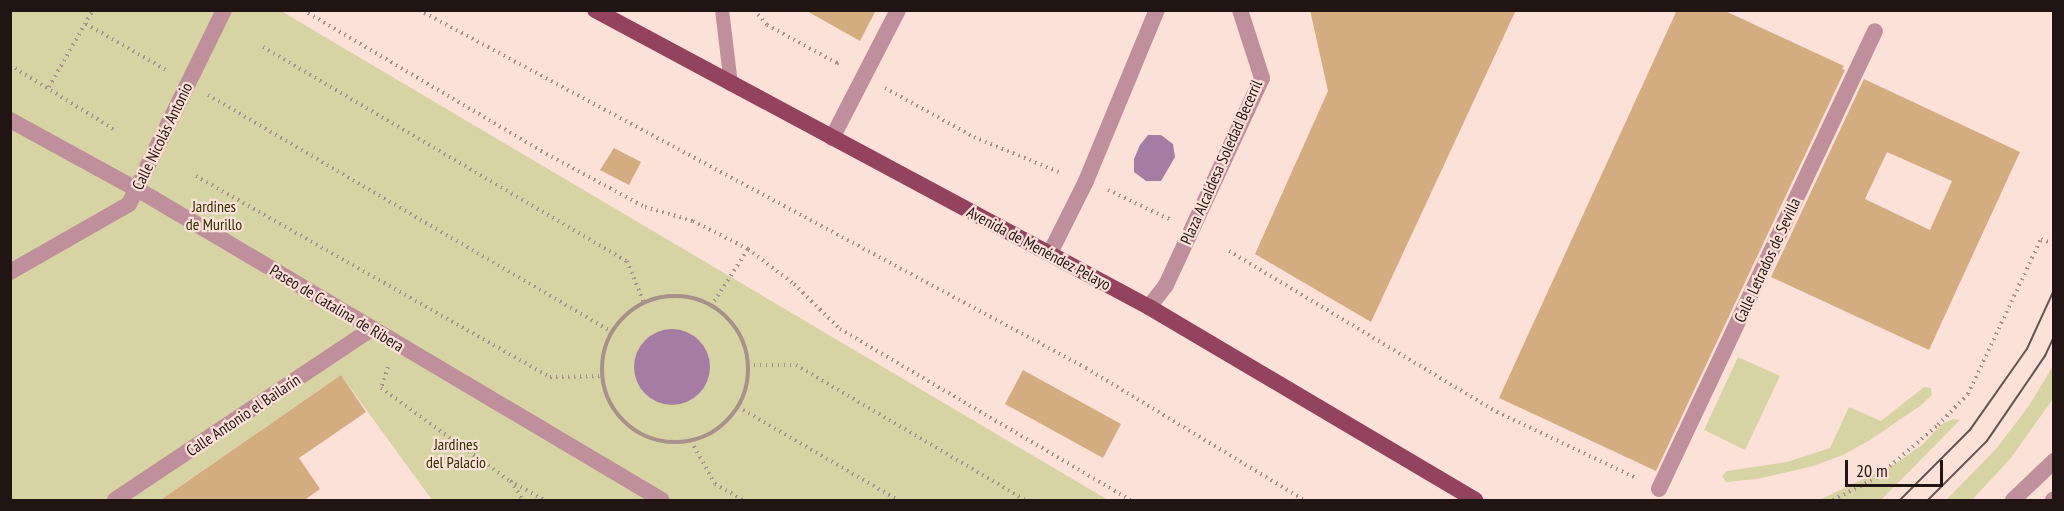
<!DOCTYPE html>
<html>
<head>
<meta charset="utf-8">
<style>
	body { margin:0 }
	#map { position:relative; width:2064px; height:511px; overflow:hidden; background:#fce1d9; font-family:"PT Sans Narrow",sans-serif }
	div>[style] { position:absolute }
	.green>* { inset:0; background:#d7d4a4 }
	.water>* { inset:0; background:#a47ca4 }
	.round { border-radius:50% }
	.building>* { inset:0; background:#d3ac80 }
	.path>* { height:4px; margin-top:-2px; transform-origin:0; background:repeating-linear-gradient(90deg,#a6918b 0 1.5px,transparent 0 6px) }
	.path>.ring { margin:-2px; padding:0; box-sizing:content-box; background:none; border:4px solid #a6918b; border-radius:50% }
	.service>* { height:14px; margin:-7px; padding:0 7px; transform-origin:7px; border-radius:7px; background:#bf8f9c }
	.pedestrian>* { height:16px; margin:-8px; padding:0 8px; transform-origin:8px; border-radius:8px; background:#bf8f9c }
	.minor>* { height:16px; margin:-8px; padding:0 8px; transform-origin:8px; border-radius:8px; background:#bf8f9c }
	.tertiary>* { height:16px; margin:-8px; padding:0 8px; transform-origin:8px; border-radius:8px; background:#bf8f9c }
	.primary>* { height:16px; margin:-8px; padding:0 8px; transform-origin:8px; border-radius:8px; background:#94435e }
	.tram>* { height:1.5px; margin:-0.75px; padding:0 0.75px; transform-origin:0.75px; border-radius:0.75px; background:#645450 }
	span { translate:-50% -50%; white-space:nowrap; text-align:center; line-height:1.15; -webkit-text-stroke:4.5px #fce1d9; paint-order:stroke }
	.street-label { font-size:16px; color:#201512 }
	.park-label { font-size:16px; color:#332f01 }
	.frame { position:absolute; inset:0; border:12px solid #201512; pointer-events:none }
	.scale { position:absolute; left:1845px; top:460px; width:98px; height:27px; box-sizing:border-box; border:3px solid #201512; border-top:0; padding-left:8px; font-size:18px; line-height:21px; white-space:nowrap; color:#201512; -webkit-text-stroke:4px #fce1d9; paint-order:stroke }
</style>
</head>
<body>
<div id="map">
	<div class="green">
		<div style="clip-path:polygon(10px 11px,281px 11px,1108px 500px,432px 500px,341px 375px,160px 500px,11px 500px)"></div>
		<div style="clip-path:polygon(1738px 357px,1780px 376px,1745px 450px,1704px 430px)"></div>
		<div style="clip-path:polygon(2053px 366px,2053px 399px,2010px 459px,1972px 500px,1946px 500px,1996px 449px,2028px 407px)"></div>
		<div style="clip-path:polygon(1924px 387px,1931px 388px,1932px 395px,1920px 406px,1870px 440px,1843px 455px,1813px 466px,1757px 479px,1726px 482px,1722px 476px,1727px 471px,1787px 462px,1830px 448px,1849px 407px,1881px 421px)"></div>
		<div style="clip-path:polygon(1953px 419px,1960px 420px,1881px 500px,1819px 500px,1895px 464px,1923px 444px,1942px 424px)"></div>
	</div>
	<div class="water">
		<div style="clip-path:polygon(1148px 135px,1161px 135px,1173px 144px,1175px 157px,1161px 181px,1146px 181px,1134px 172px,1134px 159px,1140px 145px)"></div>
		<div class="round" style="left:634px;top:329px;width:76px;height:76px"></div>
	</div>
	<div class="building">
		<div style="clip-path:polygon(805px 10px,876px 10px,860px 41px)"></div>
		<div style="clip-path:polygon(1310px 10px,1516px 10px,1371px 322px,1255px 254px,1328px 91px)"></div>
		<div style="clip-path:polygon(1677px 10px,1723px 10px,1844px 66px,1842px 69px,1845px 70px,1656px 471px,1499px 398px)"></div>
		<div style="clip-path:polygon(evenodd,1864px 79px,2020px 152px,1929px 350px,1771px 277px,1864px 79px,1887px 152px,1952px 181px,1930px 230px,1865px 199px,1887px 152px)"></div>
		<div style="clip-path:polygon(614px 148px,641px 162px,629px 185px,600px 170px)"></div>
		<div style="clip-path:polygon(1023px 370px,1121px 424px,1103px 458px,1005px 404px)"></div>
		<div style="clip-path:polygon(341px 375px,366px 412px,299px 458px,320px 489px,303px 501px,159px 501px)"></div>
	</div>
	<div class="path">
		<div style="left:303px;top:10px;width:277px;rotate:30.6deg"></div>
		<div style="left:541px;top:151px;width:118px;rotate:28.3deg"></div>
		<div style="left:645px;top:207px;width:50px;rotate:16.3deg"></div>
		<div style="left:693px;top:221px;width:62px;rotate:27deg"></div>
		<div style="left:748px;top:249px;width:58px;rotate:37.3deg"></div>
		<div style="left:794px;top:284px;width:64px;rotate:44.4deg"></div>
		<div style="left:840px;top:329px;width:337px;rotate:30.5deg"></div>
		<div style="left:419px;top:10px;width:757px;rotate:28.22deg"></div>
		<div style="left:1086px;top:368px;width:255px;rotate:31.2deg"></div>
		<div style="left:754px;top:10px;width:20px;rotate:49deg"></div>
		<div style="left:767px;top:25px;width:80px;rotate:28.5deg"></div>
		<div style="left:837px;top:63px;width:5px;rotate:-11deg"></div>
		<div style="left:86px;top:24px;width:95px;rotate:29.8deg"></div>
		<div style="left:263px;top:47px;width:422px;rotate:30.5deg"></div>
		<div style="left:627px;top:261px;width:45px;rotate:68deg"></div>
		<div style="left:10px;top:65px;width:123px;rotate:31.8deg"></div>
		<div style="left:49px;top:87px;width:89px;rotate:-60.3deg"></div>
		<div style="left:885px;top:88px;width:102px;rotate:28.8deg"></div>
		<div style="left:974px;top:137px;width:94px;rotate:22.5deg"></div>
		<div style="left:208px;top:95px;width:468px;rotate:30.4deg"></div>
		<div style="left:196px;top:176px;width:407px;rotate:29.6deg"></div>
		<div style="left:550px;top:377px;width:52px;rotate:-1.1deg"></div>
		<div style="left:1108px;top:190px;width:68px;rotate:25.4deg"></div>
		<div style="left:1229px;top:251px;width:313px;rotate:31deg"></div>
		<div style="left:1497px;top:412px;width:154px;rotate:25.4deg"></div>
		<div class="ring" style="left:602px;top:296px;width:142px;height:142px"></div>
		<div style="left:711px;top:306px;width:68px;rotate:-57deg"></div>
		<div style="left:748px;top:365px;width:48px"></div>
		<div style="left:796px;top:365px;width:266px;rotate:30.5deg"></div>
		<div style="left:388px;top:367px;width:22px;rotate:108deg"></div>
		<div style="left:381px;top:388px;width:159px;rotate:35.8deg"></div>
		<div style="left:510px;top:481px;width:39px;rotate:29deg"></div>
		<div style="left:738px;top:407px;width:185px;rotate:30.2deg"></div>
		<div style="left:691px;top:441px;width:49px;rotate:60.8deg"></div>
		<div style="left:715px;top:484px;width:32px;rotate:30deg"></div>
		<div style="left:511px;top:481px;width:22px;rotate:58deg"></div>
		<div style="left:1833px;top:500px;width:48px;rotate:-27.1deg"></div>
		<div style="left:1876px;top:478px;width:82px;rotate:-40.5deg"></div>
		<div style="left:1938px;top:425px;width:43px;rotate:-45.9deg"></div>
		<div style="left:1968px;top:394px;width:171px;rotate:-64.8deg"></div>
		<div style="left:2041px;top:239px;width:14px;rotate:21deg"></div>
	</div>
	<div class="service">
		<div style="left:722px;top:10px;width:75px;rotate:83.1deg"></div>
	</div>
	<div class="pedestrian">
		<div style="left:10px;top:120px;width:164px;rotate:28.7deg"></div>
		<div style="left:154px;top:199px;width:590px;rotate:30.65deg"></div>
		<div style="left:1659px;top:489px;width:506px;rotate:-64.75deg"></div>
		<div style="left:115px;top:500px;width:308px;rotate:-33.7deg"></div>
	</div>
	<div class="minor">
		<div style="left:832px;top:138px;width:144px;rotate:-62.7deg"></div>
		<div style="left:10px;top:272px;width:137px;rotate:-29.7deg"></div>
		<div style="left:129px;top:204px;width:216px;rotate:-63.9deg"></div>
	</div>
	<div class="tertiary">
		<div style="left:1050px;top:253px;width:80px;rotate:-63.4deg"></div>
		<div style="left:1086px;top:181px;width:185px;rotate:-67.5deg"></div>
		<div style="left:1149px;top:307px;width:28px;rotate:-52deg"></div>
		<div style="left:1166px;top:285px;width:228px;rotate:-65.1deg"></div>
		<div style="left:1262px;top:78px;width:71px;rotate:-107.9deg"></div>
		<div style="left:2013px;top:500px;width:57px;rotate:-43.6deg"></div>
		<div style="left:2053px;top:500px;width:1px;rotate:-45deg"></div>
	</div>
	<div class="primary">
		<div style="left:595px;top:10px;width:629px;rotate:28.2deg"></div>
		<div style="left:1149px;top:307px;width:379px;rotate:30.6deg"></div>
	</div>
	<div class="tram">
		<div style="left:1900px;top:500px;width:99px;rotate:-45deg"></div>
		<div style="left:1970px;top:430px;width:99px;rotate:-54.9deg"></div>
		<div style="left:2027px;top:349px;width:65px;rotate:-65.4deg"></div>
		<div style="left:1928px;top:500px;width:83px;rotate:-45deg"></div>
		<div style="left:1987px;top:441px;width:103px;rotate:-55.7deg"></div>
		<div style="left:2045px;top:356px;width:21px;rotate:-65deg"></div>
	</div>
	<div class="street-label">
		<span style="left:162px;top:136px;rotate:-64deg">Calle Nicolás Antonio</span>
		<span style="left:1221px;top:162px;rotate:-66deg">Plaza Alcaldesa Soledad Becerril</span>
		<span style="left:1039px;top:248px;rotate:28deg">Avenida de Menéndez Pelayo</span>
		<span style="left:1767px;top:260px;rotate:-65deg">Calle Letrados de Sevilla</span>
		<span style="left:337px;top:308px;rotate:31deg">Paseo de Catalina de Ribera</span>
		<span style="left:243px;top:415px;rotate:-34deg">Calle Antonio el Bailarín</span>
	</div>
	<div class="park-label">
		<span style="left:214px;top:215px">Jardines<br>de Murillo</span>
		<span style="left:456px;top:453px">Jardines<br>del Palacio</span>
	</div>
	<div class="frame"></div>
	<div class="scale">20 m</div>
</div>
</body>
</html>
